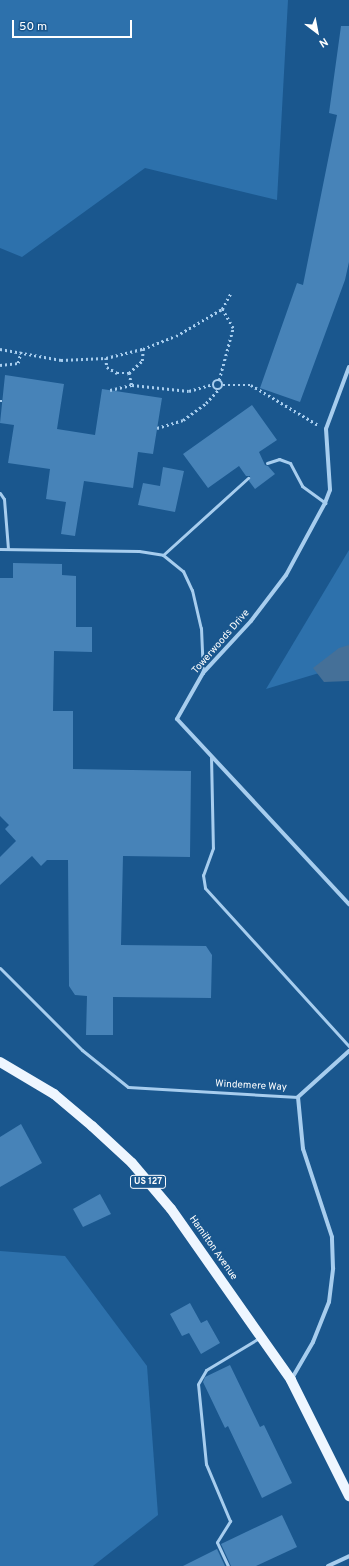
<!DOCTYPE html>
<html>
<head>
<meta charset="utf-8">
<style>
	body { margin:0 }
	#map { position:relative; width:349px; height:1566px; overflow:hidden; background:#1a578e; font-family:Overpass,sans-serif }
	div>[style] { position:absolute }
	.green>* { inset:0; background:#2d71ac }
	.water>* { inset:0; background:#457098 }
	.building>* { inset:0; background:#4783b8 }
	.path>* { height:2.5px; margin-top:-1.25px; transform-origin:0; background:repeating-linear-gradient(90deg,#a7cdee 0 2px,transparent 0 5px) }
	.path>.ring { margin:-1.25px; padding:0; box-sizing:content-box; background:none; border:2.5px solid #a7cdee; border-radius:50% }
	.service>* { height:3px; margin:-1.5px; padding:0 1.5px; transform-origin:1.5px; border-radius:1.5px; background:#a7cdee }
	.minor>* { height:4px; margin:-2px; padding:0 2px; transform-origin:2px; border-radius:2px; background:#a7cdee }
	.primary>* { height:10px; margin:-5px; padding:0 5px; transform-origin:5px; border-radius:5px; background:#eef6ff }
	span { translate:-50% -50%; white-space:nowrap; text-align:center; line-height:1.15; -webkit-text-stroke:3.5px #1a578e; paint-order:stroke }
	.shield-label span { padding:1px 3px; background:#1a578e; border:1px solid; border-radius:3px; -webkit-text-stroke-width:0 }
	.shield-label { font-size:9px; color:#fff; font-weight:700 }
	.street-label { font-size:10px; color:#fff }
	.north { position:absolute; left:297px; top:12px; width:40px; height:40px; -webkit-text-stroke:3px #1a578e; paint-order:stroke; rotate:148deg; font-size:11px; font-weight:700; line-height:16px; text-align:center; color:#fff }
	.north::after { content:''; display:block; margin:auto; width:14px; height:18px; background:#fff; clip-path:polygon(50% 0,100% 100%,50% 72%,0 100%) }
	.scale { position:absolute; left:12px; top:20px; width:120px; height:18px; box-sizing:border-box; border:2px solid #fff; border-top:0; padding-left:5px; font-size:12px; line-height:14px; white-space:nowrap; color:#fff; -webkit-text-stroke:3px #1a578e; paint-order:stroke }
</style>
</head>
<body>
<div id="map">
	<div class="green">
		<div style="clip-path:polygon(0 0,288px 0,277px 200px,145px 168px,22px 257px,0 248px)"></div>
		<div style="clip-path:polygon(349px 550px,349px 664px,266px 689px)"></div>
		<div style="clip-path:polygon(0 1251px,65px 1256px,147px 1366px,158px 1515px,93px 1566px,0 1566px)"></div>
	</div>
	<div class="water">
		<div style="clip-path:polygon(349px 645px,349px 681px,324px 682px,313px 668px,339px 648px)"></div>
	</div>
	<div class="building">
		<div style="clip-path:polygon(341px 26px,349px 26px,349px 262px,345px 280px,300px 402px,260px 388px,297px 283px,303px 285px,337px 115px,329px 113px)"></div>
		<div style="clip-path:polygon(5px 375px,64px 384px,57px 429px,95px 435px,102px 389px,162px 398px,153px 454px,138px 452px,133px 488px,84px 481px,75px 536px,61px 534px,66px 502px,46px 499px,50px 469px,8px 463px,14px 425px,0 423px)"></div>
		<div style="clip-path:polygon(252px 405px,277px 440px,259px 452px,265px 465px,268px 466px,275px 474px,255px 489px,249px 481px,250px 476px,246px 476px,239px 466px,208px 488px,183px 454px)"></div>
		<div style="clip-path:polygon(163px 467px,184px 471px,175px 512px,138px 505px,143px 483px,160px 486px)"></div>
		<div style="clip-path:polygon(13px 563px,62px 564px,62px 575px,76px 576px,76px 627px,92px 627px,92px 652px,54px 651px,53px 711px,73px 711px,73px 769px,191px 771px,190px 857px,123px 856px,121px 945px,206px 946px,212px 955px,211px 998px,113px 997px,113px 1035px,86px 1035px,87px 996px,75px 995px,69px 986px,68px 860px,47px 860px,41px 866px,32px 856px,0 885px,0 857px,16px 841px,5px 829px,9px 825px,0 816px,0 578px,13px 578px)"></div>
		<div style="clip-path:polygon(21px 1124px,42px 1163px,0 1187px,0 1137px)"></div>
		<div style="clip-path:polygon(100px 1194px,111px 1214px,83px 1227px,73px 1209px)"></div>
		<div style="clip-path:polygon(190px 1303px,201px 1323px,207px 1320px,220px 1343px,201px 1354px,189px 1333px,182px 1336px,170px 1314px)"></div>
		<div style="clip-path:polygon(230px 1365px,260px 1427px,264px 1425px,292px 1483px,262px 1498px,228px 1426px,225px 1428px,203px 1382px,205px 1377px)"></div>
		<div style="clip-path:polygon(282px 1515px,297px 1547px,256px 1566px,231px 1566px,221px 1544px)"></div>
		<div style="clip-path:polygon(217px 1549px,225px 1566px,183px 1566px)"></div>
	</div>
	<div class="path">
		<div style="left:0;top:349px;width:62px;rotate:10.2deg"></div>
		<div style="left:61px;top:360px;width:45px;rotate:-2.5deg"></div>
		<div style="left:106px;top:358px;width:38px;rotate:-14deg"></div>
		<div style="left:143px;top:349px;width:35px;rotate:-22deg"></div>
		<div style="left:176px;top:336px;width:53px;rotate:-30.4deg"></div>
		<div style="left:222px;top:309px;width:18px;rotate:-61deg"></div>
		<div style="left:106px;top:358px;width:9px;rotate:84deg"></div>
		<div style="left:107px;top:367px;width:12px;rotate:31deg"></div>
		<div style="left:117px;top:373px;width:12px"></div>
		<div style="left:129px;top:373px;width:18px;rotate:-43deg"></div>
		<div style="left:142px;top:361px;width:12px;rotate:-85deg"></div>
		<div style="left:0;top:365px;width:18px;rotate:-6deg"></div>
		<div style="left:18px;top:363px;width:12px;rotate:-76deg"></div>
		<div style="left:129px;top:373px;width:12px;rotate:76deg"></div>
		<div style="left:219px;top:380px;width:54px;rotate:-74.9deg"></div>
		<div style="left:233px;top:328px;width:22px;rotate:-120deg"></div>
		<div class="ring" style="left:213px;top:380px;width:7.5px;height:7.5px"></div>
		<div style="left:223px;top:385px;width:28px"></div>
		<div style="left:251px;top:385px;width:78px;rotate:30.8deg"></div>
		<div style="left:110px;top:390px;width:23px;rotate:-13deg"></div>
		<div style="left:132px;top:385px;width:57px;rotate:6deg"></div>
		<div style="left:189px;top:391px;width:25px;rotate:-16deg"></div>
		<div style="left:0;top:401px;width:2px"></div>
		<div style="left:157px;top:428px;width:27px;rotate:-17deg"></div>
		<div style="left:183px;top:420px;width:29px;rotate:-36deg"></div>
		<div style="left:206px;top:403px;width:18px;rotate:-47deg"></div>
	</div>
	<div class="service">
		<div style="left:267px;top:463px;width:13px;rotate:-18deg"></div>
		<div style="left:279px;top:459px;width:12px;rotate:20deg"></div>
		<div style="left:290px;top:463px;width:26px;rotate:62deg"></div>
		<div style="left:302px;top:486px;width:29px;rotate:36deg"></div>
		<div style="left:0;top:493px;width:7px;rotate:56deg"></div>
		<div style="left:4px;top:499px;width:50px;rotate:85.4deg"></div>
		<div style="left:0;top:549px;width:139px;rotate:0.8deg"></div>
		<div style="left:139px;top:551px;width:24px;rotate:9deg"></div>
		<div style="left:163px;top:555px;width:26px;rotate:39deg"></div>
		<div style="left:183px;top:571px;width:21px;rotate:65deg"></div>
		<div style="left:192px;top:590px;width:39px;rotate:77deg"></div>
		<div style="left:201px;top:628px;width:45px;rotate:87.5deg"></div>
		<div style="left:163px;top:555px;width:115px;rotate:-42.2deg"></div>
		<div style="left:211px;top:756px;width:92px;rotate:88.8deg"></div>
		<div style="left:213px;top:848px;width:29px;rotate:110deg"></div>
		<div style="left:203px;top:875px;width:13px;rotate:81deg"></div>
		<div style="left:205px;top:888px;width:214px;rotate:47.7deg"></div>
		<div style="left:0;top:968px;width:116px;rotate:45deg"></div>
		<div style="left:82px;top:1050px;width:59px;rotate:38.8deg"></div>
		<div style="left:128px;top:1087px;width:170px;rotate:3.4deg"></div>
		<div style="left:228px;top:1566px;width:26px;rotate:-115deg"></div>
		<div style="left:217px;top:1542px;width:25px;rotate:-58deg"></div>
		<div style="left:230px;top:1521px;width:62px;rotate:-112.8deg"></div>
		<div style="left:206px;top:1464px;width:80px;rotate:-95.7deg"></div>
		<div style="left:198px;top:1384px;width:16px;rotate:-60deg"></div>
		<div style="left:206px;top:1370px;width:62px;rotate:-31.1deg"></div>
	</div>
	<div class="minor">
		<div style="left:349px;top:367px;width:66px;rotate:110.4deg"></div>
		<div style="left:326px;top:429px;width:61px;rotate:86.2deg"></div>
		<div style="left:330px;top:490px;width:14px;rotate:111deg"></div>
		<div style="left:325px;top:503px;width:82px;rotate:118.4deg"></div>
		<div style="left:286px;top:575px;width:58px;rotate:127.3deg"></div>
		<div style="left:251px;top:621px;width:71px;rotate:132.7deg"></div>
		<div style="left:203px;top:673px;width:53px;rotate:119.5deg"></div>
		<div style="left:177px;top:719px;width:253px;rotate:47.1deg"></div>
		<div style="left:291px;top:1380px;width:44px;rotate:-59.9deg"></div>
		<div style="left:313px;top:1342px;width:43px;rotate:-68.2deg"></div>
		<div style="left:329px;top:1302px;width:34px;rotate:-83deg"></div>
		<div style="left:333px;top:1268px;width:31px;rotate:-92deg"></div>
		<div style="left:332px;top:1237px;width:93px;rotate:-108.2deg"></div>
		<div style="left:303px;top:1149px;width:52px;rotate:-95.5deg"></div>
		<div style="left:298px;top:1097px;width:69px;rotate:-42deg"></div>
		<div style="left:328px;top:1566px;width:23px;rotate:-25deg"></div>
	</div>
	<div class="primary">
		<div style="left:0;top:1062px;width:63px;rotate:30.7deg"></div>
		<div style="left:54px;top:1094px;width:50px;rotate:40.1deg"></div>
		<div style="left:92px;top:1126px;width:54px;rotate:42.8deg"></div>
		<div style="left:132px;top:1163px;width:60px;rotate:49.7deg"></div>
		<div style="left:171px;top:1209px;width:209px;rotate:54.9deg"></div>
		<div style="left:291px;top:1380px;width:130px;rotate:63.4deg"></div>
	</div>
	<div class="shield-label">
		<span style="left:148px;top:1182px">US 127</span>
	</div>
	<div class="street-label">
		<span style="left:221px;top:642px;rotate:-49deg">Towerwoods Drive</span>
		<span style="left:251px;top:1086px;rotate:3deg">Windemere Way</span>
		<span style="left:213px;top:1248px;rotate:55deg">Hamilton Avenue</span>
	</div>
	<div class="north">N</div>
	<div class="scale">50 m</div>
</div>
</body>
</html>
